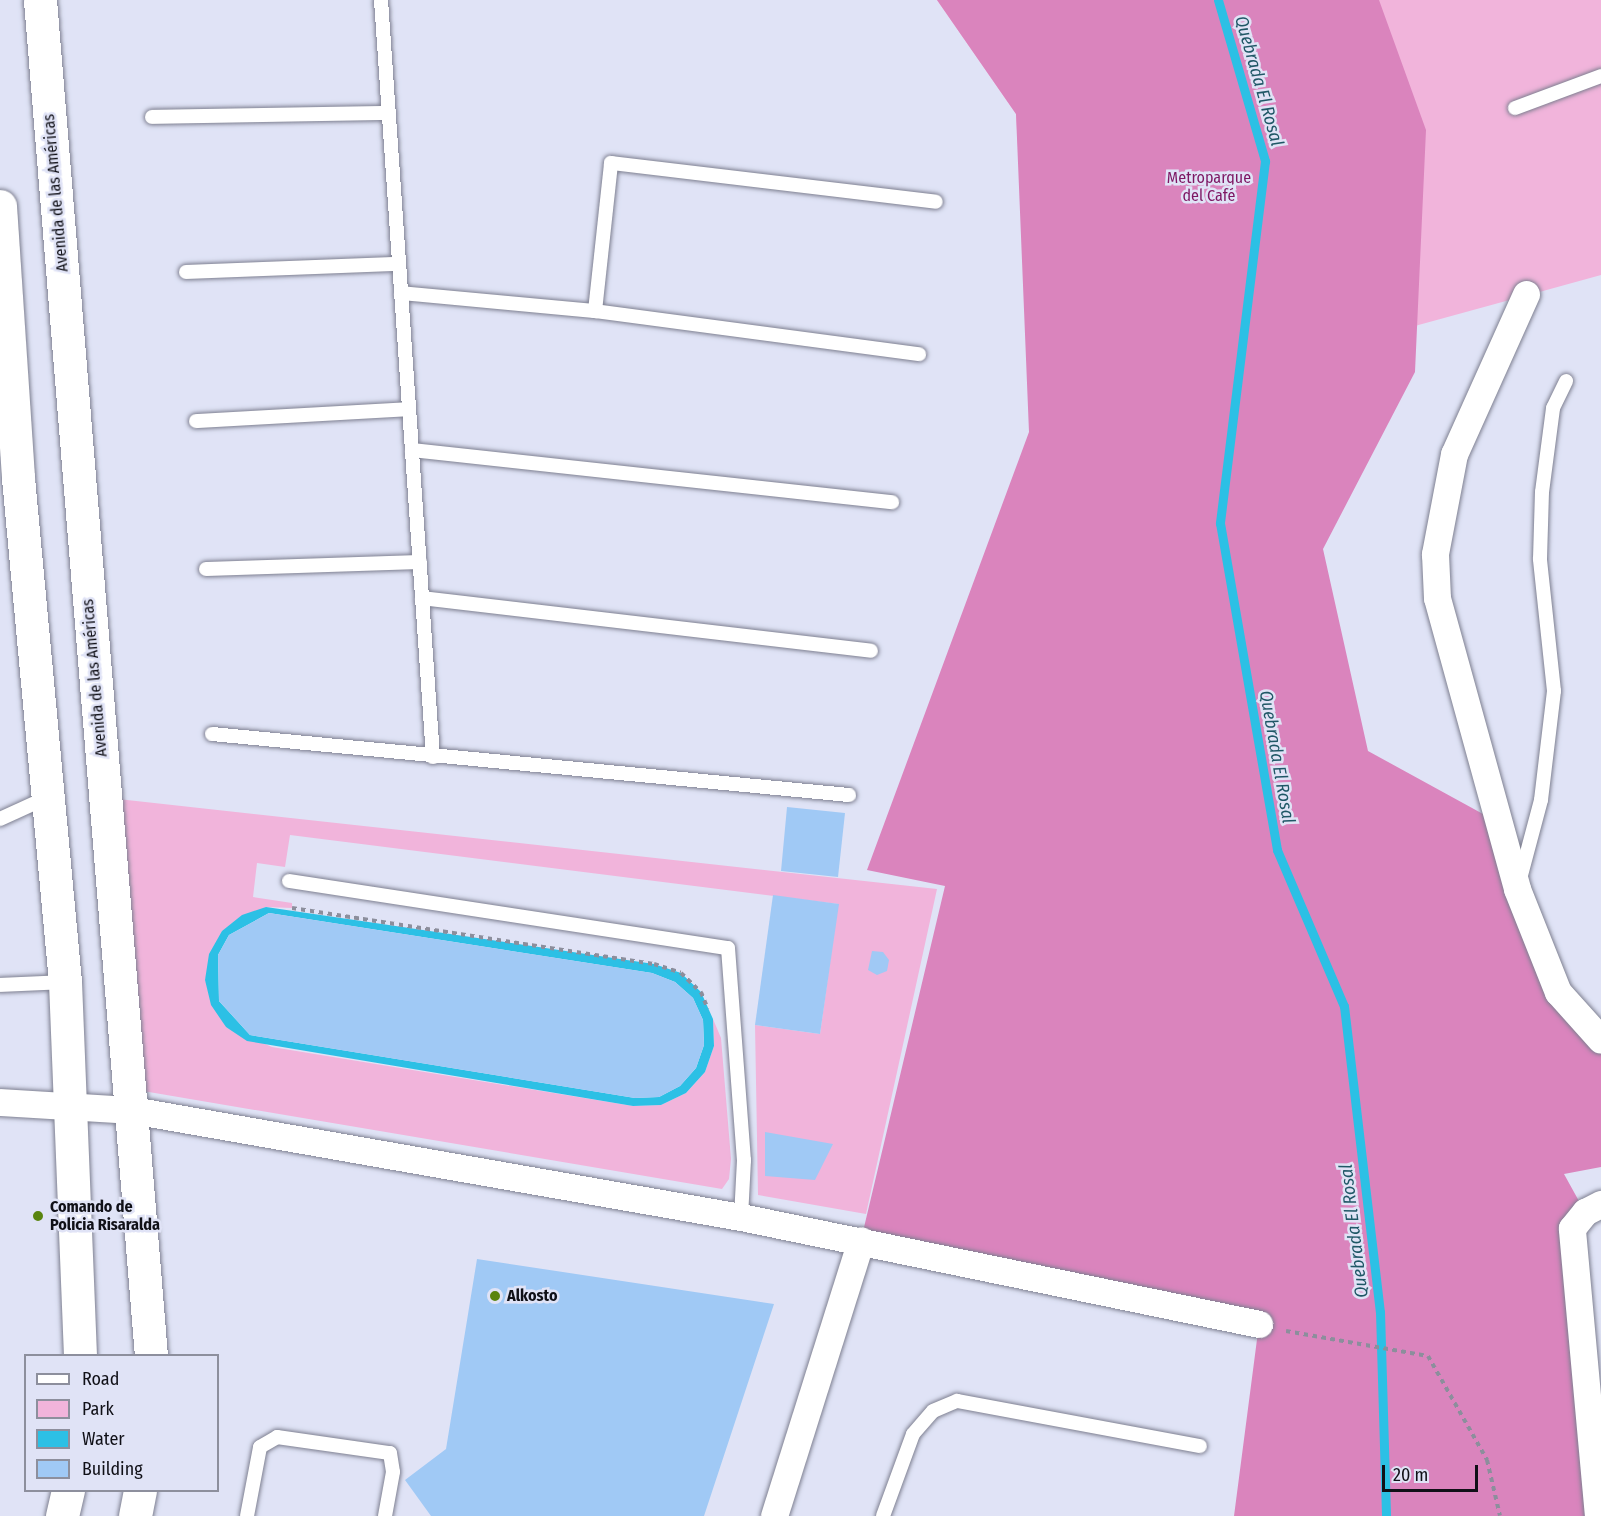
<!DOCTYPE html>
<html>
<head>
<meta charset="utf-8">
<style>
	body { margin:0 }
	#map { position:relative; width:1601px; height:1516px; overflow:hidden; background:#e0e3f6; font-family:"Fira Sans Condensed",sans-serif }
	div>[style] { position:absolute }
	.green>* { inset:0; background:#f1b4db }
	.forest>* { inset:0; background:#da84bd }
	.water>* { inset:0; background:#2cc0e5 }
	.stream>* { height:9px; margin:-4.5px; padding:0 4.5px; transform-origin:4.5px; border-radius:4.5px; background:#2cc0e5 }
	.building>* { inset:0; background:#a0c9f5 }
	.path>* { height:4px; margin-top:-2px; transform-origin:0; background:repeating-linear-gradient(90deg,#8c8e9c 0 4.5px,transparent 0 9px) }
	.roads { filter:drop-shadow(0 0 2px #7e8091) drop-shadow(0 0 2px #7e8091) }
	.service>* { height:14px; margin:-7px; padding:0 7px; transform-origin:7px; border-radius:7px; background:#fff }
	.minor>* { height:27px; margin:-13.5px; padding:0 13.5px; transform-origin:13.5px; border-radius:13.5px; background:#fff }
	.primary>* { height:33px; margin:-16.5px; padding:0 16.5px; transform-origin:16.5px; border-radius:16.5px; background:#fff }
	.dots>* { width:16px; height:16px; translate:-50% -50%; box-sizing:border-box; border:3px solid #e0e3f6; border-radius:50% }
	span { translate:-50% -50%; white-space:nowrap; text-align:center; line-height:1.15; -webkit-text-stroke:5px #e0e3f6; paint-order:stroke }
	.park-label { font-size:16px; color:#7d1663 }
	.street-label { font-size:16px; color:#101017 }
	.poi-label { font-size:16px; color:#101017; font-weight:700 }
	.left { translate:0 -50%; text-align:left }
	.water-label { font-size:18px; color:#1f5766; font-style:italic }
	.legend { position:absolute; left:24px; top:1354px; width:195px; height:138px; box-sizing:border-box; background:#e0e3f6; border:2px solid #8d8f9d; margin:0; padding:8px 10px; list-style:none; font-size:18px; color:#101017 }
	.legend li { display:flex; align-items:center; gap:12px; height:30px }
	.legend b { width:30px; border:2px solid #8d8f9d }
	.scale { position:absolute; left:1382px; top:1465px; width:96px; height:27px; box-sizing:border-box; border:3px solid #101017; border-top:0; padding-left:8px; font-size:18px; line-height:21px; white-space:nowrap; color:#101017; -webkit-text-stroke:4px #e0e3f6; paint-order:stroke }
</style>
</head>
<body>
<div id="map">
	<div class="green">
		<div style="clip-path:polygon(937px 0,1601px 0,1601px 275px,1029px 432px,1031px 365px,1016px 114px)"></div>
		<div style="clip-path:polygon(118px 799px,937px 889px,866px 1214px,758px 1195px,755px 1025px,820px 1034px,838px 904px,290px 835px,285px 867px,257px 863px,253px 897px,292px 903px,292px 908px,266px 907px,222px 931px,205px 980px,226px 1027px,272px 1047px,633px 1106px,661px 1105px,686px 1093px,705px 1072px,714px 1046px,713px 1019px,721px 1038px,731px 1159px,729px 1179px,722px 1189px,143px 1091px)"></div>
	</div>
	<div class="forest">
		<div style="clip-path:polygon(937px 0,1379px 0,1426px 130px,1415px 372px,1323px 549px,1368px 751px,1483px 814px,1552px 977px,1601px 1034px,1601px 1167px,1564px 1174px,1585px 1212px,1600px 1516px,1234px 1516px,1259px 1324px,861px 1240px,945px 886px,867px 870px,1029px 432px,1016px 114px)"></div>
	</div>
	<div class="water">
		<div style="clip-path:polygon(evenodd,266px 907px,654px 964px,681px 973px,701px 992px,713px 1019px,714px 1046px,705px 1072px,686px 1093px,661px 1105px,633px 1106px,247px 1041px,226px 1027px,211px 1005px,205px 980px,209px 954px,222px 931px,242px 915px,266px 907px,269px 913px,652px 973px,675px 982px,693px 998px,703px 1020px,704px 1045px,696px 1068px,680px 1086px,659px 1097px,635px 1098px,250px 1035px,219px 1001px,218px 955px,229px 935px,269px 913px)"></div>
	</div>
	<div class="stream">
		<div style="left:1218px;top:0;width:168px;rotate:73.7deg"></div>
		<div style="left:1265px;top:161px;width:365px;rotate:97.1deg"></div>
		<div style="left:1220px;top:523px;width:332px;rotate:80.1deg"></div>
		<div style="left:1277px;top:850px;width:170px;rotate:66.8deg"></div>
		<div style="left:1344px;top:1006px;width:308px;rotate:83.3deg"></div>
		<div style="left:1380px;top:1312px;width:204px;rotate:88.3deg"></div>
	</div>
	<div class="building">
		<div style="clip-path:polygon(787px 807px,845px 813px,838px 877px,781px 871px)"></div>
		<div style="clip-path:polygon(773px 895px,839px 904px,820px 1034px,755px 1025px)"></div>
		<div style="clip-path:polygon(269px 913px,652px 973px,675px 982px,693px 998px,703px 1020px,704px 1045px,696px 1068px,680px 1086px,659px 1097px,635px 1098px,250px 1035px,219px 1001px,218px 955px,229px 935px)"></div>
		<div style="clip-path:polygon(872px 951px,883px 952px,889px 960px,887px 971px,877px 975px,868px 970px)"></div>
		<div style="clip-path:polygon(765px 1132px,833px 1144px,815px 1180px,765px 1176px)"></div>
		<div style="clip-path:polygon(477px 1259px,774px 1304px,704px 1516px,431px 1516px,405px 1480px,446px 1449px)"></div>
	</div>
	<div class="path">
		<div style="left:292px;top:908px;width:366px;rotate:8.8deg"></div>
		<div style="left:654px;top:964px;width:28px;rotate:18deg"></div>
		<div style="left:681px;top:973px;width:28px;rotate:44deg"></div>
		<div style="left:701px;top:992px;width:18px;rotate:68deg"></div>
		<div style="left:1286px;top:1331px;width:144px;rotate:10deg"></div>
		<div style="left:1428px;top:1356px;width:120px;rotate:60.4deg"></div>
		<div style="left:1487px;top:1460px;width:57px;rotate:76.9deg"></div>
	</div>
	<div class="roads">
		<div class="service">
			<div style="left:381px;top:0;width:759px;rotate:86.07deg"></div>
			<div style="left:1515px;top:108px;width:92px;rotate:-20.4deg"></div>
			<div style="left:152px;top:117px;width:237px;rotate:-1deg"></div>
			<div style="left:186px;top:272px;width:213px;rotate:-2.2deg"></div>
			<div style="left:401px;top:293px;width:195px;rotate:5.3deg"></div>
			<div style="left:595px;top:311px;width:327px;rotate:7.6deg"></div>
			<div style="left:595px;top:311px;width:149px;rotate:-83.8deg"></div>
			<div style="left:611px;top:163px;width:327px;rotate:6.8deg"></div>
			<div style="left:196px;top:421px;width:213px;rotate:-3.2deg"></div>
			<div style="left:412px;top:450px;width:483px;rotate:6.2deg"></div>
			<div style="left:206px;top:569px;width:214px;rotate:-1.9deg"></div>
			<div style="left:422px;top:598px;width:452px;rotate:6.7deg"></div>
			<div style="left:212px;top:734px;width:640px;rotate:5.47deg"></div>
			<div style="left:0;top:819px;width:53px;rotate:-24.6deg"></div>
			<div style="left:1520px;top:879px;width:82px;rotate:-75.1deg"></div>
			<div style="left:1541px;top:800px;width:110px;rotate:-83.2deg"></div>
			<div style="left:1554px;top:691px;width:133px;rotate:-96.1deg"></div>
			<div style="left:1540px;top:559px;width:67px;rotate:-88.3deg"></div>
			<div style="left:1542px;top:492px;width:85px;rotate:-82.5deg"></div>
			<div style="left:1553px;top:408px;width:30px;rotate:-64deg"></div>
			<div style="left:289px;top:881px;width:444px;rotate:8.7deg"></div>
			<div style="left:728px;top:948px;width:213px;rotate:85.7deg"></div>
			<div style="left:744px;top:1160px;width:57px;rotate:93deg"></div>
			<div style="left:0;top:985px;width:65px;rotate:-2.6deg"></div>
			<div style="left:247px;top:1516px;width:70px;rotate:-79.3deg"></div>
			<div style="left:260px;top:1447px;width:20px;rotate:-30deg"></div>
			<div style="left:277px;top:1437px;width:114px;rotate:8.1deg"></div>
			<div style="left:390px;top:1453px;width:19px;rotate:81deg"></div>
			<div style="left:393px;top:1472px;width:45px;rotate:100.3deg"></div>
			<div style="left:883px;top:1516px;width:87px;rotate:-69.9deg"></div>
			<div style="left:913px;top:1434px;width:30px;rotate:-49deg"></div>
			<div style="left:933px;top:1411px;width:26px;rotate:-23deg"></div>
			<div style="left:957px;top:1401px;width:247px;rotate:10.5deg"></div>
		</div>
		<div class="minor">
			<div style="left:1526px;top:294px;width:175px;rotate:114.2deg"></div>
			<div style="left:1454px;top:454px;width:102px;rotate:100.8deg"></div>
			<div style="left:1435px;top:554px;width:44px;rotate:87.4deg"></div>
			<div style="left:1437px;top:598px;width:302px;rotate:74.6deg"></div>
			<div style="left:1517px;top:889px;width:111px;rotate:68.3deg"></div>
			<div style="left:1558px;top:992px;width:64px;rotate:48.1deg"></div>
			<div style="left:0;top:1102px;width:132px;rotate:3.5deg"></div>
			<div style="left:132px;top:1110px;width:618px;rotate:9.97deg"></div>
			<div style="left:741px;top:1217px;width:529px;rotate:11.67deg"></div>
			<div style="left:774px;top:1516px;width:289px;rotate:-72.5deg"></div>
			<div style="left:1598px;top:1516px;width:289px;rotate:-95.2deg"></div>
			<div style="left:1572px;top:1228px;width:21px;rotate:-51deg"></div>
			<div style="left:1585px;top:1212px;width:18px;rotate:-27deg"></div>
		</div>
		<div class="primary">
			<div style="left:40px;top:0;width:1361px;rotate:85.32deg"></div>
			<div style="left:0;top:206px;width:273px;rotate:86.2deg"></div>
			<div style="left:18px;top:478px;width:506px;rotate:84.67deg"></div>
			<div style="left:65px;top:982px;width:374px;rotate:87.7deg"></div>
			<div style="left:62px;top:1516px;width:27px;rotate:-77deg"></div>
			<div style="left:135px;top:1516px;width:26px;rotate:-79deg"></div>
		</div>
	</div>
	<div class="dots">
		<div style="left:38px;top:1216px;background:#59840e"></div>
		<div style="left:495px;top:1296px;background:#59840e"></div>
	</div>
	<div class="park-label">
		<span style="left:1209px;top:187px">Metroparque<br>del Café</span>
	</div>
	<div class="street-label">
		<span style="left:56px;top:193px;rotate:-95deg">Avenida de las Américas</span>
		<span style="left:95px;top:678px;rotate:-95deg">Avenida de las Américas</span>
	</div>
	<div class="poi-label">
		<span class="left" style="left:50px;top:1216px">Comando de<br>Policia Risaralda</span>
		<span class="left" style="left:507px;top:1296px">Alkosto</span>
	</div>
	<div class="water-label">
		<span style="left:1259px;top:81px;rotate:74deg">Quebrada El Rosal</span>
		<span style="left:1277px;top:757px;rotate:80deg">Quebrada El Rosal</span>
		<span style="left:1354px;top:1231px;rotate:-97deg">Quebrada El Rosal</span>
	</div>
	<ul class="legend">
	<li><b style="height:8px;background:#fff"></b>Road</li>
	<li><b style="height:16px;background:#f1b4db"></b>Park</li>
	<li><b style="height:16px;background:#2cc0e5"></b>Water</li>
	<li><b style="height:16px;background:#a0c9f5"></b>Building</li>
	</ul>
	<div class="scale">20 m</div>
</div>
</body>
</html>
